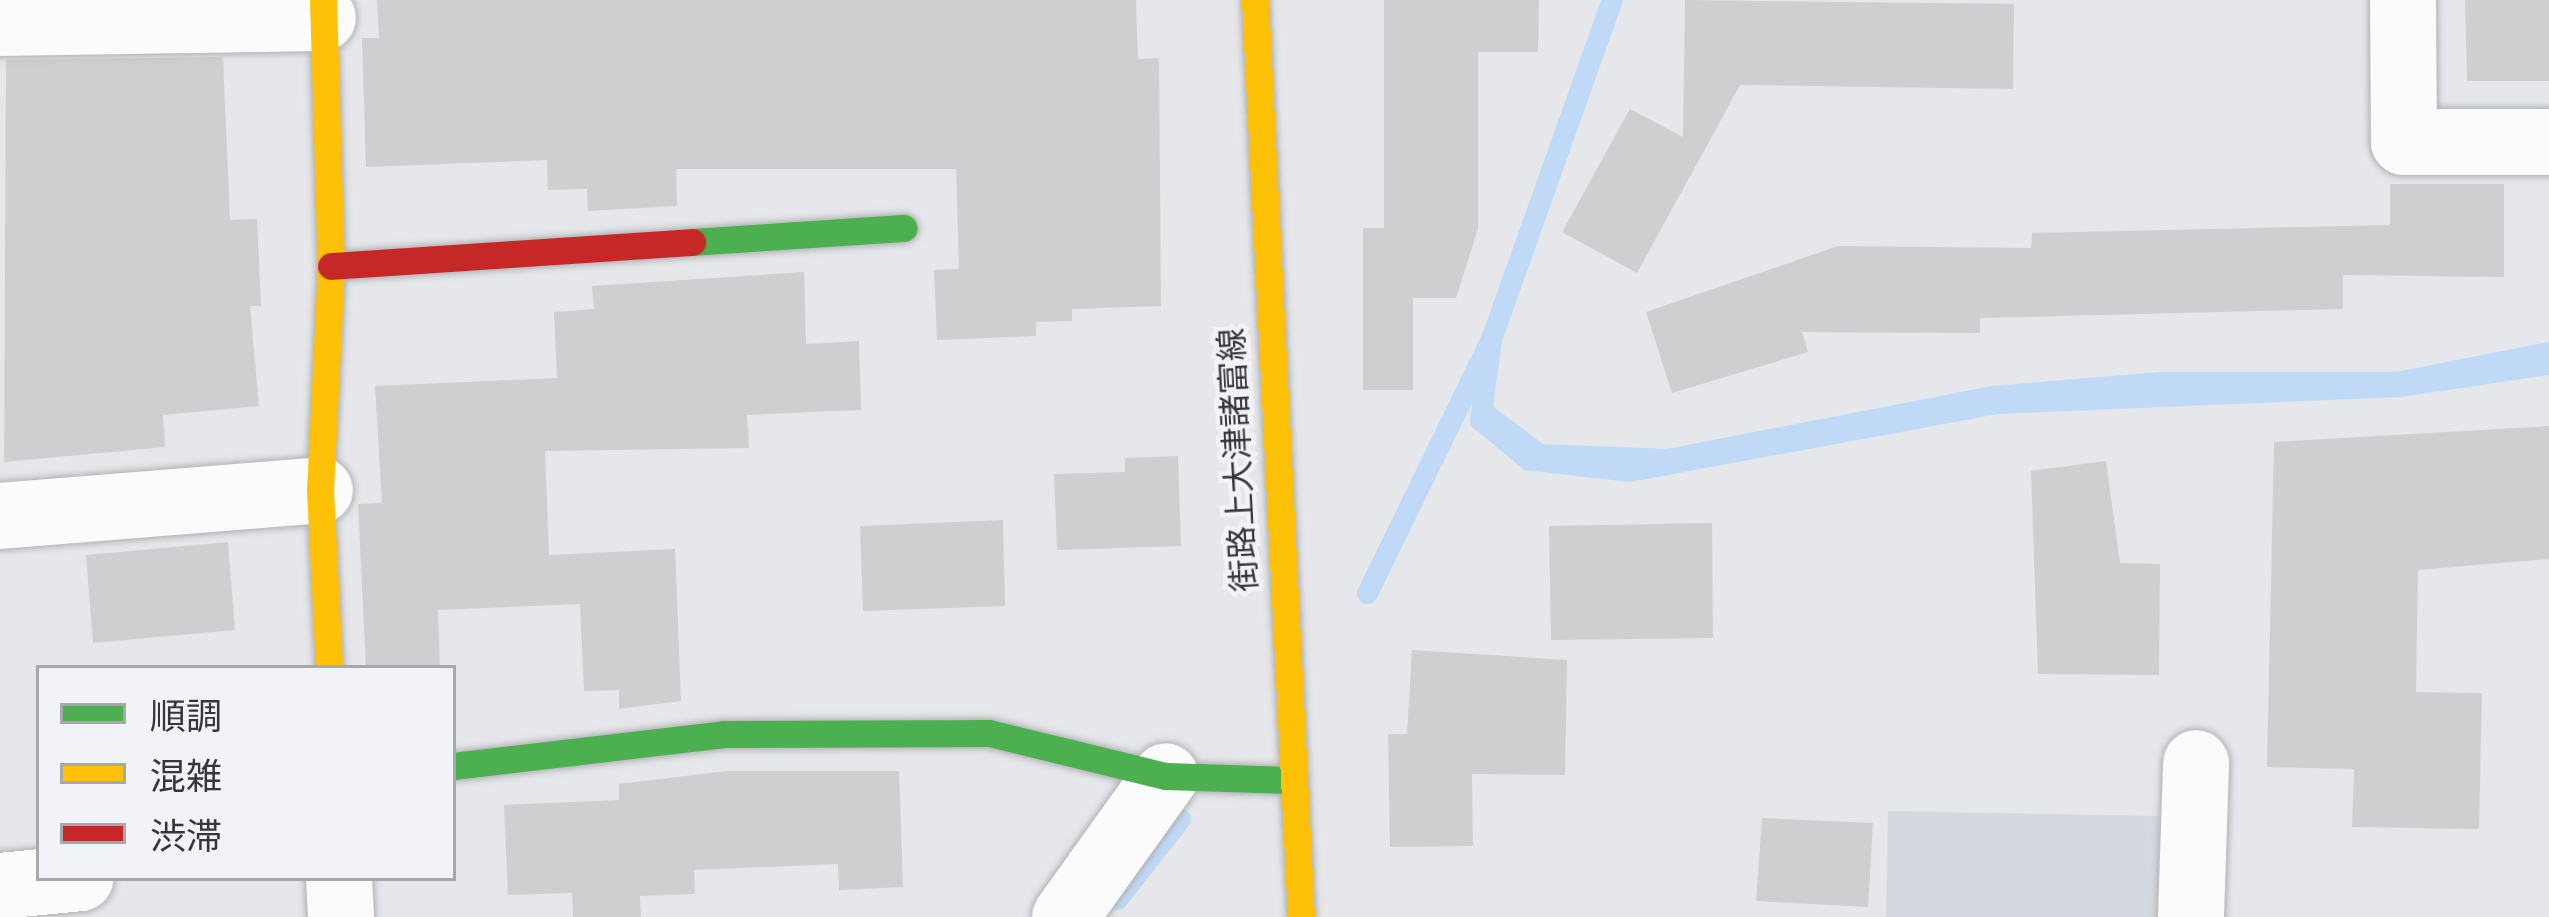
<!DOCTYPE html>
<html>
<head>
<meta charset="utf-8">
<style>
	body { margin:0 }
	#map { position:relative; width:2549px; height:917px; overflow:hidden; background:#e5e7ea; font-family:"Fira Sans","Noto Sans JP",sans-serif }
	div>[style] { position:absolute }
	.built>* { inset:0; background:#d4d9e0 }
	.water>* { inset:0; background:#bfd9f6 }
	.stream>* { height:21px; margin:-10.5px; padding:0 10.5px; transform-origin:10.5px; border-radius:10.5px; background:#bfd9f6 }
	.building>* { inset:0; background:#cdcfd1 }
	.roads { filter:drop-shadow(0 0 3px #b1b2b4) drop-shadow(0 0 3px #b1b2b4) }
	.street>* { height:66px; margin:-33px; padding:0 33px; transform-origin:33px; border-radius:33px; background:#fbfbfc }
	.fast>* { height:27px; margin:-13.5px; padding:0 13.5px; transform-origin:13.5px; border-radius:13.5px; background:#4caf50 }
	.slow>* { height:27px; margin:-13.5px; padding:0 13.5px; transform-origin:13.5px; border-radius:13.5px; background:#ffc107 }
	.jam>* { height:27px; margin:-13.5px; padding:0 13.5px; transform-origin:13.5px; border-radius:13.5px; background:#c62828 }
	span { translate:-50% -50%; white-space:nowrap; text-align:center; line-height:1.15; -webkit-text-stroke:9px #f1f3f8; paint-order:stroke }
	.street-label { font-size:33px; color:#363739 }
	.legend { position:absolute; left:36px; top:665px; width:420px; height:216px; box-sizing:border-box; background:#f1f3f8; border:3px solid #a6a8ac; margin:0; padding:15px 21px; list-style:none; font-size:36px; color:#363739 }
	.legend li { display:flex; align-items:center; gap:24px; height:60px }
	.legend b { width:60px; border:3px solid #a6a8ac }
</style>
</head>
<body>
<div id="map">
	<div class="built">
		<div style="clip-path:polygon(1888px 811px,2159px 816px,2157px 917px,1886px 917px)"></div>
	</div>
	<div class="water">
		<div style="clip-path:polygon(2549px 342px,2549px 375px,2401px 397px,1998px 414px,1630px 482px,1524px 470px,1474px 428px,1491px 405px,1543px 444px,1667px 449px,1992px 386px,2160px 372px,2396px 372px)"></div>
	</div>
	<div class="stream">
		<div style="left:1491px;top:339px;width:82px;rotate:97.7deg"></div>
		<div style="left:1480px;top:420px;width:26px;rotate:36deg"></div>
		<div style="left:1367px;top:593px;width:283px;rotate:-64deg"></div>
		<div style="left:1491px;top:339px;width:360px;rotate:-70.4deg"></div>
		<div style="left:1117px;top:899px;width:102px;rotate:-51.8deg"></div>
	</div>
	<div class="building">
		<div style="clip-path:polygon(377px 0,1136px 0,1138px 59px,1159px 58px,1161px 306px,1072px 309px,1072px 321px,1036px 322px,1036px 336px,937px 340px,934px 270px,959px 269px,956px 169px,676px 169px,677px 206px,588px 211px,587px 189px,548px 190px,547px 160px,366px 167px,362px 38px,379px 38px)"></div>
		<div style="clip-path:polygon(1384px 0,1539px 0,1538px 52px,1478px 52px,1478px 229px,1456px 298px,1413px 298px,1413px 390px,1363px 390px,1363px 228px,1384px 228px)"></div>
		<div style="clip-path:polygon(1685px 0,2014px 4px,2013px 89px,1740px 85px,1637px 273px,1562px 232px,1630px 109px,1683px 137px)"></div>
		<div style="clip-path:polygon(2465px 0,2549px 0,2549px 81px,2467px 81px)"></div>
		<div style="clip-path:polygon(223px 57px,230px 220px,257px 219px,261px 306px,250px 306px,259px 406px,163px 415px,165px 447px,4px 462px,6px 60px)"></div>
		<div style="clip-path:polygon(2390px 184px,2504px 184px,2504px 277px,2343px 275px,2343px 309px,1980px 318px,1980px 333px,1802px 332px,1808px 352px,1672px 393px,1646px 312px,1838px 246px,2031px 248px,2032px 233px,2390px 225px)"></div>
		<div style="clip-path:polygon(804px 272px,806px 344px,859px 341px,861px 410px,747px 415px,749px 448px,545px 451px,549px 555px,675px 549px,681px 701px,619px 709px,619px 690px,584px 691px,580px 604px,438px 610px,440px 668px,366px 668px,358px 504px,382px 503px,375px 386px,557px 378px,554px 312px,594px 309px,592px 286px)"></div>
		<div style="clip-path:polygon(2549px 426px,2549px 559px,2418px 570px,2416px 692px,2482px 693px,2479px 829px,2352px 827px,2354px 769px,2267px 767px,2274px 442px)"></div>
		<div style="clip-path:polygon(1178px 456px,1181px 546px,1057px 550px,1054px 474px,1125px 472px,1125px 458px)"></div>
		<div style="clip-path:polygon(2106px 461px,2120px 563px,2160px 564px,2159px 675px,2038px 674px,2031px 471px)"></div>
		<div style="clip-path:polygon(1003px 520px,1005px 606px,863px 611px,860px 526px)"></div>
		<div style="clip-path:polygon(1712px 523px,1713px 638px,1551px 640px,1549px 526px)"></div>
		<div style="clip-path:polygon(228px 542px,235px 630px,93px 643px,86px 555px)"></div>
		<div style="clip-path:polygon(1412px 650px,1567px 660px,1565px 775px,1472px 774px,1473px 846px,1390px 847px,1388px 734px,1407px 734px)"></div>
		<div style="clip-path:polygon(726px 771px,899px 771px,903px 887px,839px 890px,838px 864px,694px 870px,695px 894px,640px 896px,641px 917px,573px 917px,572px 893px,508px 895px,504px 805px,619px 800px,619px 784px)"></div>
		<div style="clip-path:polygon(1762px 818px,1873px 823px,1868px 907px,1756px 901px)"></div>
	</div>
	<div class="roads">
		<div class="street">
			<div style="left:2403px;top:0;width:142px;rotate:89.6deg"></div>
			<div style="left:2404px;top:142px;width:145px"></div>
			<div style="left:0;top:23px;width:323px;rotate:-0.9deg"></div>
			<div style="left:0;top:516px;width:321px;rotate:-4.6deg"></div>
			<div style="left:339px;top:878px;width:39px;rotate:87deg"></div>
			<div style="left:0;top:886px;width:81px;rotate:-5.6deg"></div>
			<div style="left:1065px;top:917px;width:173px;rotate:-54.4deg"></div>
			<div style="left:2191px;top:917px;width:154px;rotate:-88.1deg"></div>
		</div>
		<div class="fast">
			<div style="left:692px;top:242px;width:212px;rotate:-3.8deg"></div>
			<div style="left:453px;top:766px;width:273px;rotate:-6.7deg"></div>
			<div style="left:724px;top:734px;width:265px;rotate:-0.2deg"></div>
			<div style="left:989px;top:733px;width:182px;rotate:13.7deg"></div>
			<div style="left:1166px;top:776px;width:123px;rotate:1.9deg"></div>
		</div>
		<div class="slow">
			<div style="left:323px;top:0;width:266px;rotate:88.3deg"></div>
			<div style="left:331px;top:266px;width:224px;rotate:92.8deg"></div>
			<div style="left:320px;top:490px;width:178px;rotate:87.1deg"></div>
			<div style="left:1255px;top:0;width:918px;rotate:87.13deg"></div>
		</div>
		<div class="jam">
			<div style="left:331px;top:266px;width:362px;rotate:-3.8deg"></div>
		</div>
	</div>
	<div class="street-label">
		<span style="left:1239px;top:460px;rotate:-93deg">街路上大津諸富線</span>
	</div>
	<ul class="legend">
	<li><b style="height:15px;background:#4caf50"></b>順調</li>
	<li><b style="height:15px;background:#ffc107"></b>混雑</li>
	<li><b style="height:15px;background:#c62828"></b>渋滞</li>
	</ul>
</div>
</body>
</html>
